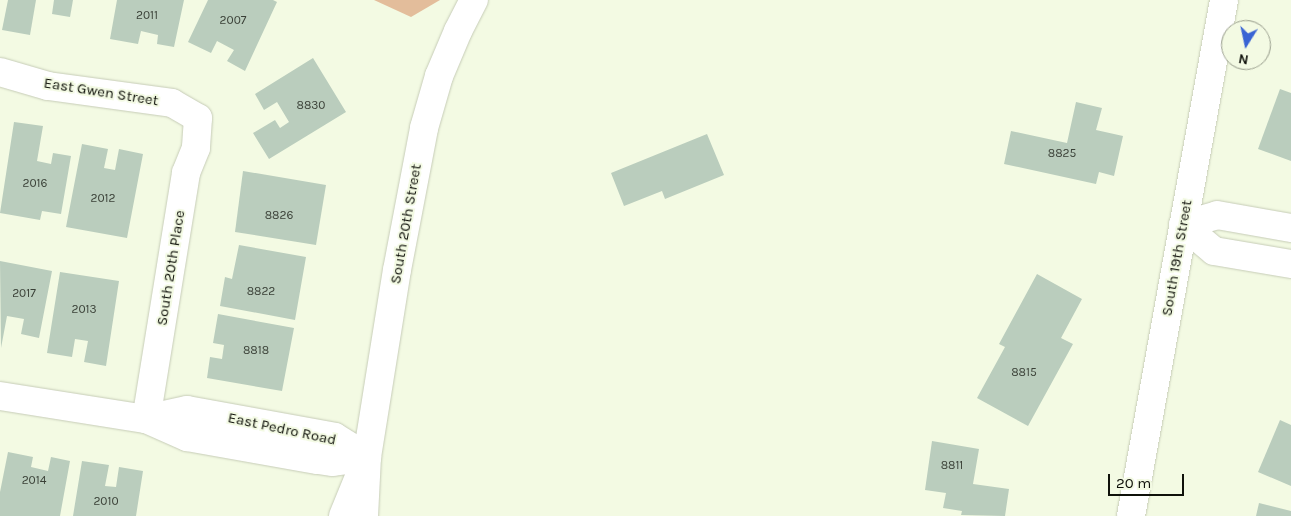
<!DOCTYPE html>
<html>
<head>
<meta charset="utf-8">
<style>
	body { margin:0 }
	#map { position:relative; width:1291px; height:516px; overflow:hidden; background:#f3fae3; font-family:Karla,sans-serif }
	div>[style] { position:absolute }
	.green>* { inset:0; background:#e3bd9b }
	.building>* { inset:0; background:#bacdbd }
	.roads { filter:drop-shadow(0 0 1px #c6ccb7) drop-shadow(0 0 1px #c6ccb7) }
	.minor>* { height:28px; margin:-14px; padding:0 14px; transform-origin:14px; border-radius:14px; background:#fff }
	span { translate:-50% -50%; white-space:nowrap; text-align:center; line-height:1.15; -webkit-text-stroke:4px #f3fae3; paint-order:stroke }
	.number-label { font-size:12px; color:#3a4037 }
	.number-label span { -webkit-text-stroke-width:0 }
	.street-label { font-size:15px; color:#0f110a }
	.north { position:absolute; left:1221px; top:20px; width:50px; height:50px; box-sizing:border-box; background:#f3fae3; border:1px solid #989d8c; border-radius:50%; rotate:190deg; font-size:14px; font-weight:700; line-height:20px; text-align:center; color:#0f110a }
	.north::after { content:''; display:block; margin:auto; width:18px; height:22px; background:#3964d4; clip-path:polygon(50% 0,100% 100%,50% 72%,0 100%) }
	.scale { position:absolute; left:1108px; top:474px; width:76px; height:22px; box-sizing:border-box; border:2px solid #0f110a; border-top:0; padding-left:6px; font-size:15px; line-height:18px; white-space:nowrap; color:#0f110a; -webkit-text-stroke:4px #f3fae3; paint-order:stroke }
</style>
</head>
<body>
<div id="map">
	<div class="green">
		<div style="clip-path:polygon(374px 0,440px 0,411px 17px)"></div>
	</div>
	<div class="building">
		<div style="clip-path:polygon(8px 0,36px 0,30px 35px,2px 30px)"></div>
		<div style="clip-path:polygon(54px 0,73px 0,70px 17px,52px 14px)"></div>
		<div style="clip-path:polygon(117px 0,184px 0,174px 47px,157px 44px,158px 35px,141px 31px,138px 44px,110px 39px)"></div>
		<div style="clip-path:polygon(208px 0,273px 0,277px 2px,245px 71px,227px 61px,234px 50px,217px 41px,211px 53px,188px 42px)"></div>
		<div style="clip-path:polygon(313px 58px,346px 112px,269px 159px,253px 133px,275px 120px,280px 128px,289px 122px,277px 102px,264px 110px,255px 94px)"></div>
		<div style="clip-path:polygon(1280px 89px,1291px 93px,1291px 161px,1258px 149px)"></div>
		<div style="clip-path:polygon(1076px 102px,1102px 108px,1096px 130px,1123px 136px,1114px 176px,1099px 172px,1096px 184px,1004px 164px,1011px 131px,1067px 143px)"></div>
		<div style="clip-path:polygon(14px 122px,43px 126px,37px 161px,51px 164px,53px 153px,71px 156px,61px 214px,42px 211px,40px 220px,0 213px)"></div>
		<div style="clip-path:polygon(707px 134px,724px 175px,665px 199px,662px 191px,624px 206px,611px 173px)"></div>
		<div style="clip-path:polygon(82px 144px,108px 149px,104px 168px,115px 170px,119px 149px,143px 154px,127px 238px,66px 227px)"></div>
		<div style="clip-path:polygon(243px 171px,326px 185px,316px 245px,235px 232px)"></div>
		<div style="clip-path:polygon(239px 245px,306px 257px,295px 320px,220px 306px,225px 277px,232px 279px)"></div>
		<div style="clip-path:polygon(0 261px,52px 271px,39px 338px,21px 334px,24px 319px,7px 316px,1px 348px)"></div>
		<div style="clip-path:polygon(60px 272px,119px 281px,106px 366px,84px 362px,88px 341px,75px 339px,72px 357px,47px 353px)"></div>
		<div style="clip-path:polygon(1037px 274px,1082px 299px,1061px 338px,1073px 344px,1028px 426px,977px 398px,1005px 347px,999px 344px)"></div>
		<div style="clip-path:polygon(218px 314px,294px 328px,282px 391px,207px 378px,210px 357px,222px 359px,224px 345px,213px 343px)"></div>
		<div style="clip-path:polygon(1280px 420px,1291px 425px,1291px 486px,1258px 472px)"></div>
		<div style="clip-path:polygon(932px 441px,979px 449px,973px 484px,1009px 489px,1005px 516px,961px 515px,962px 511px,943px 508px,946px 493px,925px 490px)"></div>
		<div style="clip-path:polygon(8px 452px,33px 457px,31px 467px,48px 471px,51px 457px,70px 461px,60px 516px,0 516px,0 492px)"></div>
		<div style="clip-path:polygon(82px 461px,109px 465px,105px 486px,116px 487px,119px 467px,143px 471px,136px 516px,73px 516px)"></div>
		<div style="clip-path:polygon(1259px 503px,1291px 511px,1291px 516px,1256px 516px)"></div>
	</div>
	<div class="roads">
		<div class="minor">
			<div style="left:0;top:72px;width:50px;rotate:16.3deg"></div>
			<div style="left:48px;top:86px;width:125px;rotate:7.8deg"></div>
			<div style="left:172px;top:103px;width:30px;rotate:30deg"></div>
			<div style="left:198px;top:118px;width:30px;rotate:94deg"></div>
			<div style="left:196px;top:148px;width:27px;rotate:112deg"></div>
			<div style="left:186px;top:173px;width:249px;rotate:99.2deg"></div>
			<div style="left:1183px;top:225px;width:40px;rotate:40deg"></div>
			<div style="left:1214px;top:251px;width:78px;rotate:9.6deg"></div>
			<div style="left:1183px;top:225px;width:35px;rotate:-16deg"></div>
			<div style="left:1217px;top:215px;width:75px;rotate:10deg"></div>
			<div style="left:0;top:396px;width:148px;rotate:9deg"></div>
			<div style="left:146px;top:419px;width:45px;rotate:23.7deg"></div>
			<div style="left:187px;top:437px;width:133px;rotate:10deg"></div>
			<div style="left:318px;top:460px;width:15px;rotate:8deg"></div>
			<div style="left:333px;top:462px;width:34px;rotate:-8deg"></div>
			<div style="left:146px;top:419px;width:42px;rotate:-12.4deg"></div>
			<div style="left:187px;top:410px;width:150px;rotate:10.3deg"></div>
			<div style="left:335px;top:437px;width:38px;rotate:32deg"></div>
			<div style="left:343px;top:516px;width:42px;rotate:-67.7deg"></div>
			<div style="left:364px;top:516px;width:59px;rotate:-87.1deg"></div>
			<div style="left:367px;top:457px;width:189px;rotate:-80.9deg"></div>
			<div style="left:397px;top:270px;width:145px;rotate:-79.2deg"></div>
			<div style="left:424px;top:128px;width:54px;rotate:-73.9deg"></div>
			<div style="left:439px;top:76px;width:49px;rotate:-67.1deg"></div>
			<div style="left:458px;top:31px;width:35px;rotate:-63deg"></div>
			<div style="left:1131px;top:516px;width:524px;rotate:-79.78deg"></div>
		</div>
	</div>
	<div class="number-label">
		<span style="left:147px;top:16px">2011</span>
		<span style="left:233px;top:21px">2007</span>
		<span style="left:311px;top:106px">8830</span>
		<span style="left:1062px;top:154px">8825</span>
		<span style="left:35px;top:184px">2016</span>
		<span style="left:103px;top:199px">2012</span>
		<span style="left:279px;top:216px">8826</span>
		<span style="left:261px;top:292px">8822</span>
		<span style="left:24px;top:294px">2017</span>
		<span style="left:84px;top:310px">2013</span>
		<span style="left:256px;top:351px">8818</span>
		<span style="left:1024px;top:373px">8815</span>
		<span style="left:952px;top:466px">8811</span>
		<span style="left:34px;top:481px">2014</span>
		<span style="left:106px;top:502px">2010</span>
	</div>
	<div class="street-label">
		<span style="left:101px;top:92px;rotate:9deg">East Gwen Street</span>
		<span style="left:406px;top:224px;rotate:-80deg">South 20th Street</span>
		<span style="left:1177px;top:258px;rotate:-80deg">South 19th Street</span>
		<span style="left:171px;top:268px;rotate:-81deg">South 20th Place</span>
		<span style="left:282px;top:429px;rotate:12deg">East Pedro Road</span>
	</div>
	<div class="north">N</div>
	<div class="scale">20 m</div>
</div>
</body>
</html>
